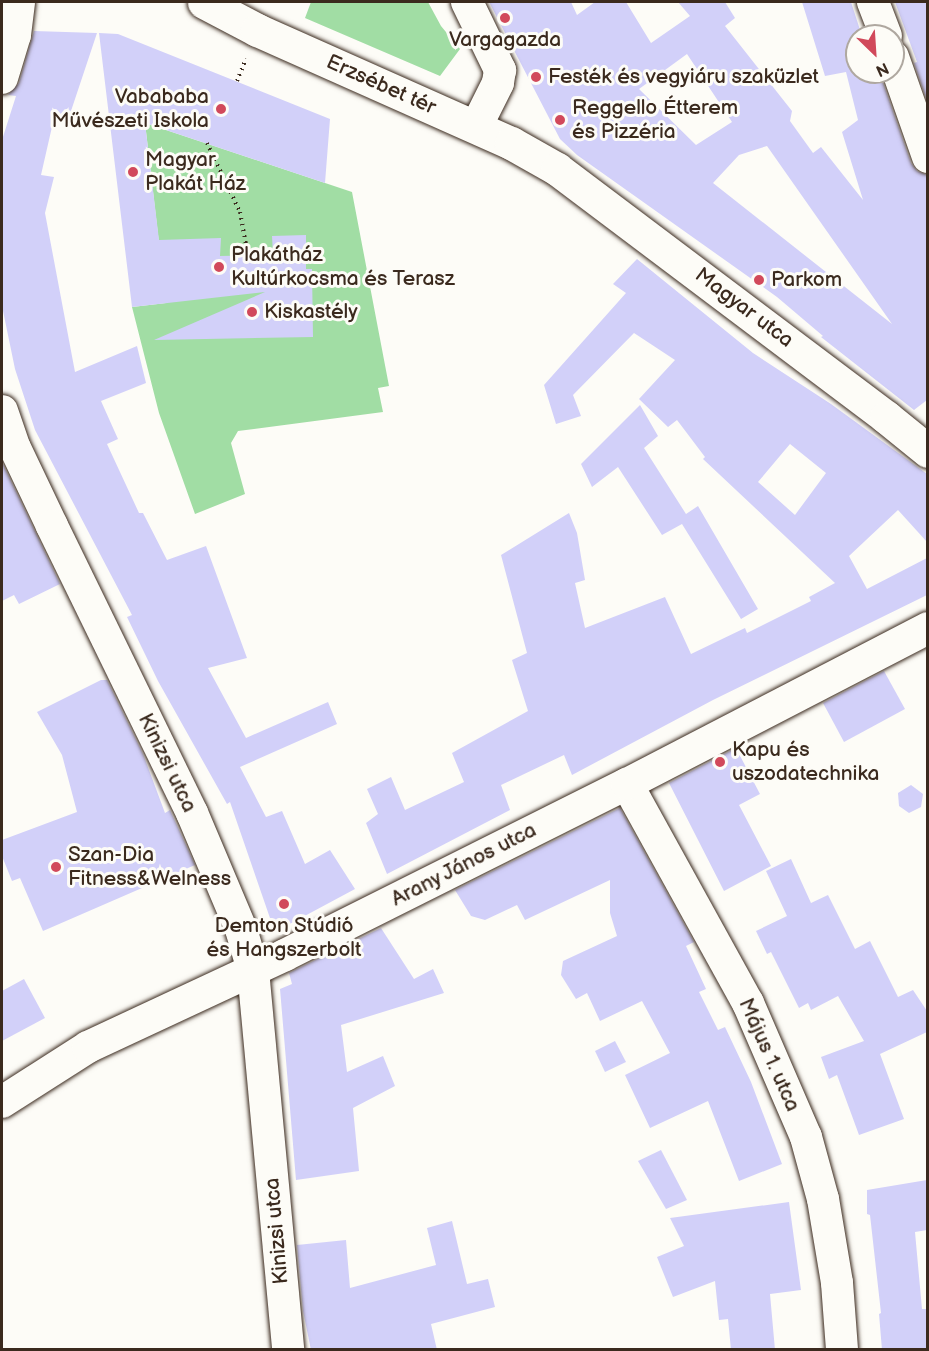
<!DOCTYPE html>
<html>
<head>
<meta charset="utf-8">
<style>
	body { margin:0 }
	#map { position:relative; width:929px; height:1351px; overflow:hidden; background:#fdfcf7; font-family:"Balsamiq Sans",sans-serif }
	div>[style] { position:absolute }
	.green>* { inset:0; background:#a1dda4 }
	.building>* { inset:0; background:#d2d0f9 }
	.path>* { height:4px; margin-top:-2px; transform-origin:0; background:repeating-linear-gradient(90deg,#3b2a1e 0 1.5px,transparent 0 6px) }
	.roads { filter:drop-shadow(0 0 2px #3b2a1e) drop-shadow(0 0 2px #3b2a1e) }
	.minor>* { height:32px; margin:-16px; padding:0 16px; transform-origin:16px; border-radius:16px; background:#fdfcf7 }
	.tertiary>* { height:33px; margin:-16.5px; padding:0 16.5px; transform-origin:16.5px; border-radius:16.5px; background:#fdfcf7 }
	.dots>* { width:16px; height:16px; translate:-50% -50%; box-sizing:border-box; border:3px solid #fdfcf7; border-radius:50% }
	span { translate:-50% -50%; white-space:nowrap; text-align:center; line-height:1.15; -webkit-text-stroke:6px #fdfcf7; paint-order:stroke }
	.poi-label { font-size:21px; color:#3b2a1e }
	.left { translate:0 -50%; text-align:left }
	.right { translate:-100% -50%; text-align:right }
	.street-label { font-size:21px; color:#3b2a1e }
	.frame { position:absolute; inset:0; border:3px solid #3b2a1e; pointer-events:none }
	.north { position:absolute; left:845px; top:24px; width:60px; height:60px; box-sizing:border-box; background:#fdfcf7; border:2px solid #afa8a0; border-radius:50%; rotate:155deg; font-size:16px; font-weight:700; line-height:24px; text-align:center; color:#3b2a1e }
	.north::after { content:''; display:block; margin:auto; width:21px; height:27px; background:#d1495b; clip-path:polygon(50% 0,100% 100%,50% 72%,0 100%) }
</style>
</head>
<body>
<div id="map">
	<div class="green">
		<div style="clip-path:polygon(311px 2px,428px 2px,441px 26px,460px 49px,440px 76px,305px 18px)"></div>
		<div style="clip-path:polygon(145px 123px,352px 192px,389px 386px,378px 388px,383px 412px,238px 431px,231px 443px,245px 494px,195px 514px,159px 413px,132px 307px,166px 303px)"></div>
	</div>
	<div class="building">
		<div style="clip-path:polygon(evenodd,489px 2px,571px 2px,577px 15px,595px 2px,626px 2px,651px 43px,690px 16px,678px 2px,725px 2px,735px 18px,725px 26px,792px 111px,790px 121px,813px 153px,821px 147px,863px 200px,842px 132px,858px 120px,846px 72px,825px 76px,802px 2px,851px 2px,862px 36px,857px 36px,857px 72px,873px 72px,876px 79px,881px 77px,911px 163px,917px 171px,927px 175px,927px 400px,914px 410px,821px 337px,823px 336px,777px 297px,577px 155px,560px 139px,489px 2px,687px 54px,732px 122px,696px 145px,639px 89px,687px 54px,489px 2px,767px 146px,892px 324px,713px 183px,739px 155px,767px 146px)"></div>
		<div style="clip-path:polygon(895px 2px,927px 2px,927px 101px,914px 63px,917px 62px)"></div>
		<div style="clip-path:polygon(34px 31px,97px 33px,67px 123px,54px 118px,41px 175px,54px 177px,45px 213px,75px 372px,137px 346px,146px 383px,101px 401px,118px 439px,107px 444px,139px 513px,143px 513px,167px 560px,206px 546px,247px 658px,208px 668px,246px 738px,328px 702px,337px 724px,240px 767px,266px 817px,282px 811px,305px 864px,330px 850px,355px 889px,286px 926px,271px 921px,230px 802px,227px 804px,158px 681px,127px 617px,132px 615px,35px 430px,15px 369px,2px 306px,2px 140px,16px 96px,8px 95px,19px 83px)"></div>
		<div style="clip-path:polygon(99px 33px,118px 34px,330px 119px,325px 183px,145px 123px,159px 240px,221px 238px,220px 256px,273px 255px,272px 236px,306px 235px,306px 269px,312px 269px,313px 337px,154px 340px,265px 292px,132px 307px)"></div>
		<div style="clip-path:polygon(evenodd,637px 259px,753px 353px,831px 404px,927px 474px,927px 542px,898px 510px,849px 556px,867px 589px,927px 558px,927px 595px,713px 700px,572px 775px,564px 755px,501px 785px,510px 810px,387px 874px,366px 823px,378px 814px,367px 789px,391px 777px,405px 810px,464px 782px,452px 753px,528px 711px,512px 660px,527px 653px,501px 555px,569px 513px,577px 533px,585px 580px,575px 583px,585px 628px,665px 597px,691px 654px,745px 628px,747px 633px,811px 601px,809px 597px,835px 583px,703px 459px,705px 457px,677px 420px,668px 427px,639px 399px,675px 360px,634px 333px,573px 395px,581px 416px,556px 424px,544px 385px,626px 293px,613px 284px,637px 259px,790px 444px,826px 473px,795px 515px,758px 482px,790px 444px)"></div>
		<div style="clip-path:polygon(640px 405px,658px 436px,644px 448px,686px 514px,698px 506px,758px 609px,741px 619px,682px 524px,662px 535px,618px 467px,592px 487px,581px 464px)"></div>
		<div style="clip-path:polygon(2px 462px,60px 584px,19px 604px,14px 595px,2px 601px)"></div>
		<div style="clip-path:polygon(884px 671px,905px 709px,844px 742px,823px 703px)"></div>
		<div style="clip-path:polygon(101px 680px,107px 680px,143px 754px,165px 813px,170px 810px,195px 865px,43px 931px,20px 878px,12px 881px,2px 856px,2px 840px,77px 812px,62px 755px,37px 712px)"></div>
		<div style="clip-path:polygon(736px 748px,760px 794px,739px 805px,771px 866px,724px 891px,669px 783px)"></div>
		<div style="clip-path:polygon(911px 785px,923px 794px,921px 807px,909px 813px,899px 806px,898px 793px)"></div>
		<div style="clip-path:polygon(620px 808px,694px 942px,686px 946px,706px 989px,699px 992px,718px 1030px,725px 1027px,751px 1082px,782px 1164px,739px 1181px,708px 1101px,650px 1128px,625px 1075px,670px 1053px,642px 1001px,600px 1021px,587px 993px,576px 999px,561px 975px,563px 961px,617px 936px,610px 913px,610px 880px,525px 920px,517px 905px,485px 920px,471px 916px,455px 890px)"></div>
		<div style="clip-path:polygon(791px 859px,811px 903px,828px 895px,855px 949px,870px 941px,898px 997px,913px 990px,927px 1011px,927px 1032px,880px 1054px,904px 1119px,859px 1135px,837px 1075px,829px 1079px,821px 1057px,864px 1041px,838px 996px,811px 1010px,808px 1003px,799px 1008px,771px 952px,767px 954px,756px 931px,787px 916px,766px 871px)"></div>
		<div style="clip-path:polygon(381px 928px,414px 979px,433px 969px,444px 993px,341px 1025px,347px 1072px,383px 1056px,395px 1086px,353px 1108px,359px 1171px,296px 1180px,280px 989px,292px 984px,289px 973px)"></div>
		<div style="clip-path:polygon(24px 979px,45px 1018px,2px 1041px,2px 991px)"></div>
		<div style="clip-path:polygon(615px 1041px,626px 1062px,605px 1072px,595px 1051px)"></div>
		<div style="clip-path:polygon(661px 1150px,687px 1200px,666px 1209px,638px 1161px)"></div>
		<div style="clip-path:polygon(927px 1180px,927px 1230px,915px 1232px,922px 1309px,927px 1309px,927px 1350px,882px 1350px,879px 1314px,881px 1313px,870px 1215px,867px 1214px,867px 1190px)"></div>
		<div style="clip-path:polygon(789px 1202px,801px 1290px,770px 1294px,775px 1350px,731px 1350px,728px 1319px,719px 1320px,715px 1281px,673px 1297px,657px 1257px,684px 1246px,670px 1218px)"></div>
		<div style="clip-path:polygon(452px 1221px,467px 1284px,488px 1279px,495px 1307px,431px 1324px,437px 1350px,311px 1350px,303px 1311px,297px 1245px,346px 1240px,350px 1288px,436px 1265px,427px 1228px)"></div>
	</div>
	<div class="path">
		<div style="left:237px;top:81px;width:24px;rotate:-68deg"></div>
		<div style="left:207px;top:143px;width:76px;rotate:64.4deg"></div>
		<div style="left:240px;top:212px;width:44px;rotate:79.5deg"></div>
	</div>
	<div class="roads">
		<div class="minor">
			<div style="left:467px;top:2px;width:76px;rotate:64.1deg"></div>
			<div style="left:500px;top:70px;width:13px;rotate:99deg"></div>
			<div style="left:498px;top:83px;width:49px;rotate:116.6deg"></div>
			<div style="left:873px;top:2px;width:36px;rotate:69deg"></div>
			<div style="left:893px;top:57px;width:106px;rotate:70.7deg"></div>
			<div style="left:2px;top:78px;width:45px;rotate:-73.2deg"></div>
			<div style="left:15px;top:35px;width:33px;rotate:-83deg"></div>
			<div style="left:2px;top:411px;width:39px;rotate:71deg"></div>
			<div style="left:15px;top:448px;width:86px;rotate:64.6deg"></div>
			<div style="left:52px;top:526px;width:319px;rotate:64deg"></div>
			<div style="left:192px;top:813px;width:126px;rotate:67.1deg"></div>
			<div style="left:241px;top:929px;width:43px;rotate:73.7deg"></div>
			<div style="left:253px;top:970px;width:382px;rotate:84.7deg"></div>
			<div style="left:627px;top:784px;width:250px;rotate:61.1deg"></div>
			<div style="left:748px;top:1003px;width:146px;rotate:66.6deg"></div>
			<div style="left:806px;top:1137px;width:64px;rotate:74.7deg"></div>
			<div style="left:823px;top:1199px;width:85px;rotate:80.5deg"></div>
			<div style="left:837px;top:1283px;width:67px;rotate:85.7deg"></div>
			<div style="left:2px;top:1102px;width:102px;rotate:-32.6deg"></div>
			<div style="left:88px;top:1047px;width:217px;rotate:-25deg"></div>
			<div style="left:285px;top:955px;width:382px;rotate:-26.6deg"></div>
			<div style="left:627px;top:784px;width:339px;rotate:-27.4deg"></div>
		</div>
		<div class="tertiary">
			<div style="left:204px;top:2px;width:60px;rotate:27.8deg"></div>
			<div style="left:257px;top:30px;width:278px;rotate:24deg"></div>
			<div style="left:511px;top:143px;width:53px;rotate:29.5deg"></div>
			<div style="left:557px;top:169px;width:412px;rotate:37deg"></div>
			<div style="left:886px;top:417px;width:54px;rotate:39deg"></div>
		</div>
	</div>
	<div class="dots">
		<div style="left:505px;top:18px;background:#d1495b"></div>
		<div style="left:536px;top:77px;background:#d1495b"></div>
		<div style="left:221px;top:109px;background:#d1495b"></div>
		<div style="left:560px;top:120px;background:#d1495b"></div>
		<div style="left:133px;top:172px;background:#d1495b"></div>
		<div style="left:219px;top:267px;background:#d1495b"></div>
		<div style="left:759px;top:280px;background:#d1495b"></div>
		<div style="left:252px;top:312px;background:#d1495b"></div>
		<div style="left:720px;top:762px;background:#d1495b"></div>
		<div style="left:56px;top:867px;background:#d1495b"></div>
		<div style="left:284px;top:904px;background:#d1495b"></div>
	</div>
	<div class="poi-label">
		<span style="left:505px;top:40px">Vargagazda</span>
		<span class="left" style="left:548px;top:77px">Festék és vegyiáru szaküzlet</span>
		<span class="right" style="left:209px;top:109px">Vabababa<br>Művészeti Iskola</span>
		<span class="left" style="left:572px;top:120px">Reggello Étterem<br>és Pizzéria</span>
		<span class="left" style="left:145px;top:172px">Magyar<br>Plakát Ház</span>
		<span class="left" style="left:231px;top:267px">Plakátház<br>Kultúrkocsma és Terasz</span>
		<span class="left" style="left:771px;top:280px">Parkom</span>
		<span class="left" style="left:264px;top:312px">Kiskastély</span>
		<span class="left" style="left:732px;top:762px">Kapu és<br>uszodatechnika</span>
		<span class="left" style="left:68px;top:867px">Szan-Dia<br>Fitness&amp;Welness</span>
		<span style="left:284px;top:938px">Demton Stúdió<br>és Hangszerbolt</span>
	</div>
	<div class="street-label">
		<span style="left:381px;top:85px;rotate:24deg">Erzsébet tér</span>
		<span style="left:744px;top:308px;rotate:37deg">Magyar utca</span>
		<span style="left:167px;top:763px;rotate:64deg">Kinizsi utca</span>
		<span style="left:464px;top:865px;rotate:-27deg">Arany János utca</span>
		<span style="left:769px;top:1055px;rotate:66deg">Május 1. utca</span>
		<span style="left:277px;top:1231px;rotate:-95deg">Kinizsi utca</span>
	</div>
	<div class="frame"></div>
	<div class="north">N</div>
</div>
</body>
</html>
